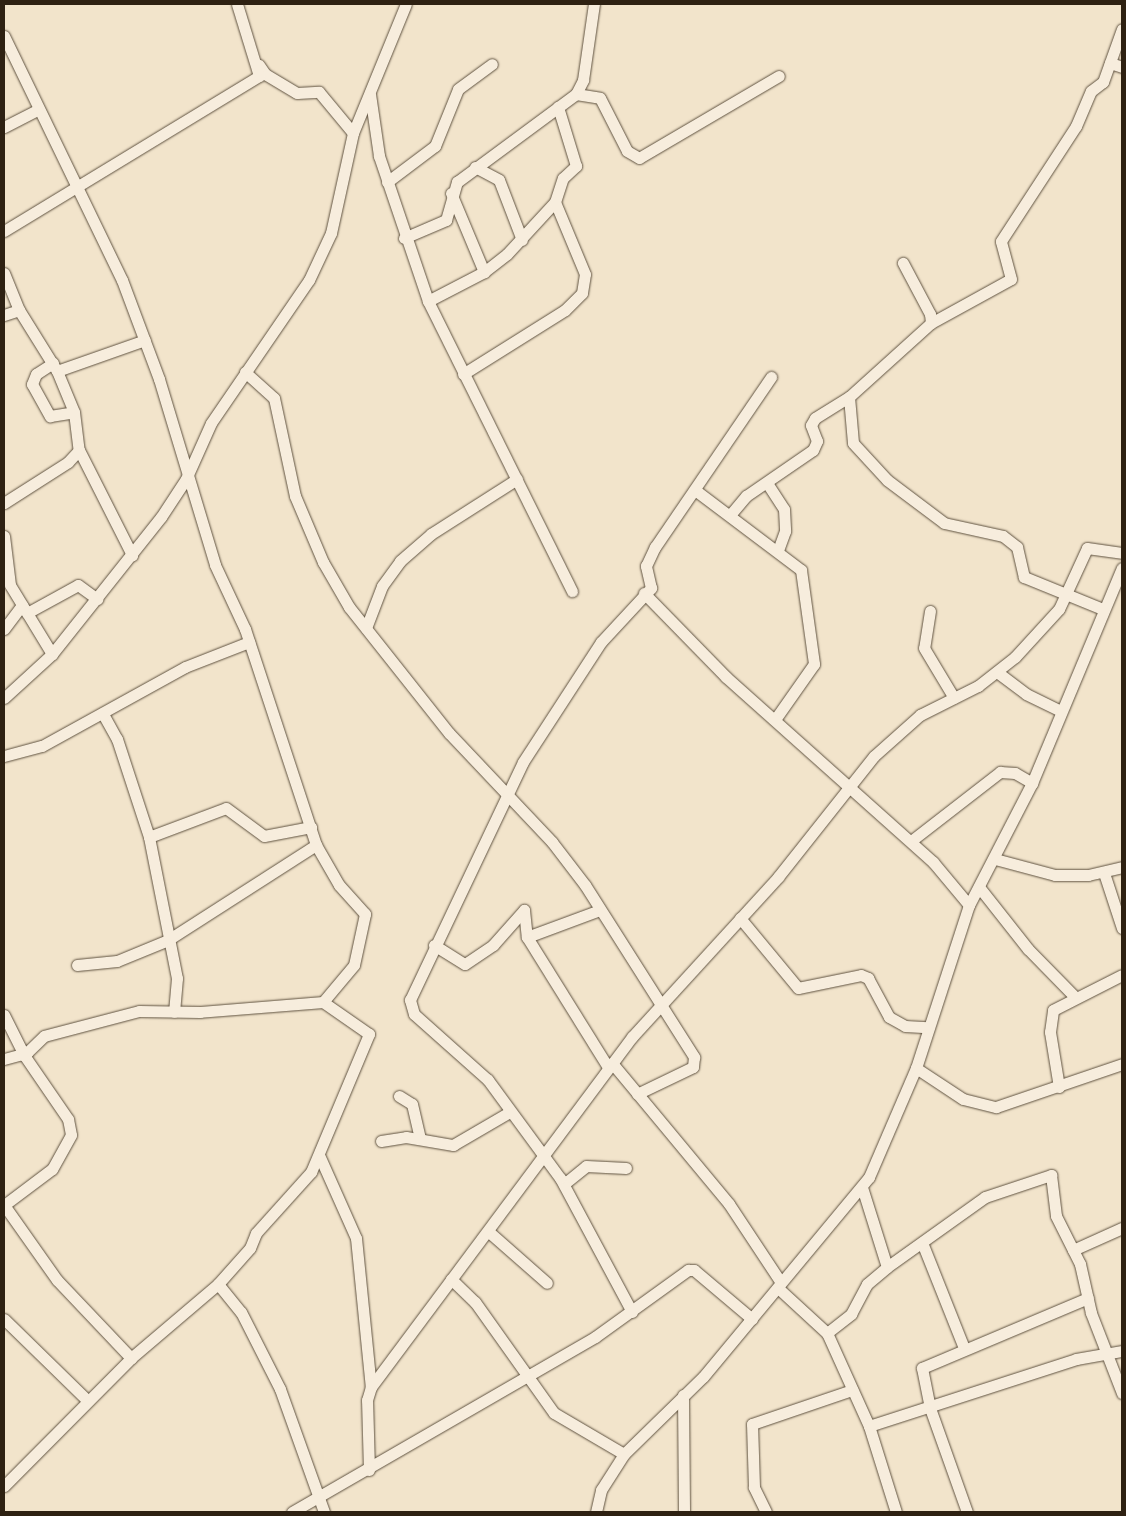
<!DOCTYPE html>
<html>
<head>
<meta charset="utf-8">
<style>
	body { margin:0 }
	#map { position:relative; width:1126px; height:1516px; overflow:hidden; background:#f2e4cb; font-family:Alegreya,serif }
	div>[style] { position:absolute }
	.roads { filter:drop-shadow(0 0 1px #5f5240) drop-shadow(0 0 1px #5f5240) }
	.minor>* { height:11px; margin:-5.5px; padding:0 5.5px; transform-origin:5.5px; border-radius:5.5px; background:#f7eddd }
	span { translate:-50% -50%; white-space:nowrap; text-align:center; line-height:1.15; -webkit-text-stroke:4.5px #f7eddd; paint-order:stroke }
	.frame { position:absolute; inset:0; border:5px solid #2e2112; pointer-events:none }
</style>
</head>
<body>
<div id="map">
	<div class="roads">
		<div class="minor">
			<div style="left:4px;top:36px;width:271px;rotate:64.2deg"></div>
			<div style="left:122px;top:280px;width:106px;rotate:69.5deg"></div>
			<div style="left:159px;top:379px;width:194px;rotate:73.2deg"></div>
			<div style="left:215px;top:565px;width:71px;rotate:64.9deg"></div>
			<div style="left:245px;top:629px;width:227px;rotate:71.8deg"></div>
			<div style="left:316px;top:845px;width:46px;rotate:60.1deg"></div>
			<div style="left:339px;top:885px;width:39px;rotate:48deg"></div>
			<div style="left:365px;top:914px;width:52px;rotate:102.2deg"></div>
			<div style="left:354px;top:965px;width:48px;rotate:130deg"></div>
			<div style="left:1110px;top:63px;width:13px;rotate:18deg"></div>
			<div style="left:259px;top:65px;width:11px;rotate:56deg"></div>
			<div style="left:265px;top:74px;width:37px;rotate:31deg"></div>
			<div style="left:297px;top:93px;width:22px;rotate:-3deg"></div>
			<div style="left:319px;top:92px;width:53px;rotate:50.3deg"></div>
			<div style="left:370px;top:94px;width:63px;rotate:81.7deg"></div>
			<div style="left:379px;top:156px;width:153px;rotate:71.3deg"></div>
			<div style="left:428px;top:301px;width:324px;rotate:63.6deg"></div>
			<div style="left:576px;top:94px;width:24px;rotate:9deg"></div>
			<div style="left:600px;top:98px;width:59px;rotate:63deg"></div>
			<div style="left:627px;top:151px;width:14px;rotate:30deg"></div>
			<div style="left:639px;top:158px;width:162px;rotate:-30.4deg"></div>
			<div style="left:4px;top:127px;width:37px;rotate:-27deg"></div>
			<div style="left:475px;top:167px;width:27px;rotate:28deg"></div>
			<div style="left:499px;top:180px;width:64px;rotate:69deg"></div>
			<div style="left:387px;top:182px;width:60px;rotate:-36.9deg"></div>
			<div style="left:435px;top:146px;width:61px;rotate:-68deg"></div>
			<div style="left:458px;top:89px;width:42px;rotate:-36.3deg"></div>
			<div style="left:451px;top:193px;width:86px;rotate:67.3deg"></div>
			<div style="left:4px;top:231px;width:298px;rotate:-31.3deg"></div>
			<div style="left:259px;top:76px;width:75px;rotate:-107deg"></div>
			<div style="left:404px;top:238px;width:46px;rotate:-23.2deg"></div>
			<div style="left:446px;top:220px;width:40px;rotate:-74deg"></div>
			<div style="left:457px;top:182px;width:148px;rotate:-36.5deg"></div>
			<div style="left:576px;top:94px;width:16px;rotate:-63deg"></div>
			<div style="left:583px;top:80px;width:77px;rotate:-81.8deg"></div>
			<div style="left:4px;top:273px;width:40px;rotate:68deg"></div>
			<div style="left:19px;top:310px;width:72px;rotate:58.1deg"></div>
			<div style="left:57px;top:371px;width:44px;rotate:67.5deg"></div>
			<div style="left:74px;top:412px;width:38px;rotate:83deg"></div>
			<div style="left:79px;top:450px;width:118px;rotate:63.2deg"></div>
			<div style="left:428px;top:301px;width:63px;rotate:-27.4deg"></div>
			<div style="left:484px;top:272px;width:29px;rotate:-38deg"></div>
			<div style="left:507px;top:254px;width:71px;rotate:-47.3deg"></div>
			<div style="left:555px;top:202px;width:25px;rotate:-72deg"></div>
			<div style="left:563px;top:178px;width:18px;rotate:-43deg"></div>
			<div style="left:576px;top:166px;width:62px;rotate:-107deg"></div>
			<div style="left:4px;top:315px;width:16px;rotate:-18deg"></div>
			<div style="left:931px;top:323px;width:91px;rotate:-28.8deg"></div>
			<div style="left:1011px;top:279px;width:39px;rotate:-105deg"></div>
			<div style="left:1001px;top:241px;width:137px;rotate:-56.9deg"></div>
			<div style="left:1076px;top:126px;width:38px;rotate:-67deg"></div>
			<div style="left:1091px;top:91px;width:15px;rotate:-37deg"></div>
			<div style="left:1103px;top:82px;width:56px;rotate:-70.3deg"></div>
			<div style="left:53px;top:363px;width:20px;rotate:147deg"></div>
			<div style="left:36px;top:374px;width:11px;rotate:112deg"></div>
			<div style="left:32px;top:384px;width:37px;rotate:61deg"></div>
			<div style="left:50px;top:416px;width:24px;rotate:-9deg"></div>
			<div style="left:57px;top:371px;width:93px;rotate:-19.4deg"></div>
			<div style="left:245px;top:372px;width:39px;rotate:42deg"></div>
			<div style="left:274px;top:398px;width:100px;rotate:77.9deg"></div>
			<div style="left:295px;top:496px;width:72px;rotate:67deg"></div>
			<div style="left:323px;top:562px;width:52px;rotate:60deg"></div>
			<div style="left:349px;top:607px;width:161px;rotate:51.6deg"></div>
			<div style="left:449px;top:733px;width:150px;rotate:46.6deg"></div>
			<div style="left:552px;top:842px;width:54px;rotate:52.5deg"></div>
			<div style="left:585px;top:885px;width:204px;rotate:57.6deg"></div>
			<div style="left:694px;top:1057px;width:10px;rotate:96deg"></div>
			<div style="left:693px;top:1067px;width:62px;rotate:154.3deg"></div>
			<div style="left:463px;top:374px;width:120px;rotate:-32.1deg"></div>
			<div style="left:565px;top:310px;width:24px;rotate:-45deg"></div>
			<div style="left:582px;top:293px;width:19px;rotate:-81deg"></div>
			<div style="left:585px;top:274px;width:78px;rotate:-112.6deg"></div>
			<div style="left:849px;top:397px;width:46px;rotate:85deg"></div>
			<div style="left:853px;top:443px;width:50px;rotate:47.4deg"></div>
			<div style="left:887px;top:480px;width:71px;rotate:37deg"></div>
			<div style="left:944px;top:523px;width:60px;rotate:12.4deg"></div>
			<div style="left:1003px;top:536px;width:18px;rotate:38deg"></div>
			<div style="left:1017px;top:547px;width:31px;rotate:77deg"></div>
			<div style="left:1024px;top:577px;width:85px;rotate:22.1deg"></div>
			<div style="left:767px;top:483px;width:31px;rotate:57deg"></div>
			<div style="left:784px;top:509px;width:22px;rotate:87deg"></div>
			<div style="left:785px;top:531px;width:20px;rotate:110deg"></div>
			<div style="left:695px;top:490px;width:133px;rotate:37deg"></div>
			<div style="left:801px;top:570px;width:95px;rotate:82.1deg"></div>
			<div style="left:814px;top:664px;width:66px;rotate:125.1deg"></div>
			<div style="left:4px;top:503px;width:76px;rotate:-32.6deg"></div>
			<div style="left:68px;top:462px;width:16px;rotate:-47deg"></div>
			<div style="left:730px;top:515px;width:25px;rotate:-50deg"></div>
			<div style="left:746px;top:496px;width:81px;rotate:-34.5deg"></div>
			<div style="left:813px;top:450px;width:10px;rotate:-66deg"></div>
			<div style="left:817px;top:441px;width:17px;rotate:-111deg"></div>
			<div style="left:811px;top:425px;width:8px;rotate:-60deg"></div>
			<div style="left:815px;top:418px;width:40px;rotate:-32deg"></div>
			<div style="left:849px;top:397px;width:110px;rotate:-42.1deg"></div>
			<div style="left:931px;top:323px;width:9px;rotate:-96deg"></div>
			<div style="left:930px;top:314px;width:58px;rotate:-117.9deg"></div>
			<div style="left:4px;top:536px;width:49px;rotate:83deg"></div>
			<div style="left:10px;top:585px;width:81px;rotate:58.7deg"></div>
			<div style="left:644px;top:593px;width:117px;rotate:45.7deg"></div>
			<div style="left:726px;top:677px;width:278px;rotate:41.8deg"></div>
			<div style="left:933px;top:862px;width:56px;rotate:50.1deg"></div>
			<div style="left:930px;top:611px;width:37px;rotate:99deg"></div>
			<div style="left:924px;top:648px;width:58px;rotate:59deg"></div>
			<div style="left:27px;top:613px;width:58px;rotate:-28.8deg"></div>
			<div style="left:78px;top:585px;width:24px;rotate:36deg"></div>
			<div style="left:366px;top:628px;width:45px;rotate:-69.1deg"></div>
			<div style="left:382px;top:586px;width:31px;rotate:-54deg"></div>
			<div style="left:400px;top:561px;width:41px;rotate:-41.1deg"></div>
			<div style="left:431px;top:534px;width:102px;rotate:-32.6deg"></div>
			<div style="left:4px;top:629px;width:30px;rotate:-53deg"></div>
			<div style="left:997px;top:672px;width:36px;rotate:37deg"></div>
			<div style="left:1026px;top:694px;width:39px;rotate:26deg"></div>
			<div style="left:4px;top:698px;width:65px;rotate:-42.5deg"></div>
			<div style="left:52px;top:654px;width:175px;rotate:-51.5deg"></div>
			<div style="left:161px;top:517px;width:45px;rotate:-56.7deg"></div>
			<div style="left:186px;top:479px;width:61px;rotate:-65.9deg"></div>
			<div style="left:211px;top:423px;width:173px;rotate:-55.6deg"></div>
			<div style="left:309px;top:280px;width:52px;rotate:-64.9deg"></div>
			<div style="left:331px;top:233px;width:102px;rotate:-77.6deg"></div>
			<div style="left:353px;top:133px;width:139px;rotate:-67.7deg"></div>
			<div style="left:103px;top:714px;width:29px;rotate:61deg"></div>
			<div style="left:117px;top:739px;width:103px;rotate:71.9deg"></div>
			<div style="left:149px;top:837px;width:144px;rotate:78.8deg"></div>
			<div style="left:177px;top:978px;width:34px;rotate:95deg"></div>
			<div style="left:4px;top:756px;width:39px;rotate:-15deg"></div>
			<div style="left:42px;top:746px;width:163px;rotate:-28.9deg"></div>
			<div style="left:185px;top:667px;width:69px;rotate:-21.3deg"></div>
			<div style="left:149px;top:837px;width:82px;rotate:-20.6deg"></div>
			<div style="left:226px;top:808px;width:47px;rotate:36.4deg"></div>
			<div style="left:264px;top:836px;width:48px;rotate:-10.8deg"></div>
			<div style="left:911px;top:841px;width:113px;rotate:-37.8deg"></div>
			<div style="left:1000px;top:772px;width:15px;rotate:4deg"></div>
			<div style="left:1015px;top:773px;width:20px;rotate:30deg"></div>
			<div style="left:995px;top:859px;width:62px;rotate:14.9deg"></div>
			<div style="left:1055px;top:875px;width:33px"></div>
			<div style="left:1088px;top:875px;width:35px;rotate:-13deg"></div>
			<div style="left:1104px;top:873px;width:58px;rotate:71.9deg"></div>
			<div style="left:979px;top:887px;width:79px;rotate:51.7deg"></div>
			<div style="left:1028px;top:949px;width:67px;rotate:45.6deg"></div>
			<div style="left:740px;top:918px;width:91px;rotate:50.4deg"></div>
			<div style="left:798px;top:988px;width:64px;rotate:-11.7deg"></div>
			<div style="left:861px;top:975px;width:8px;rotate:23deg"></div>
			<div style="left:868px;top:978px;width:44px;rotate:61.7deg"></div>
			<div style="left:889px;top:1017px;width:18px;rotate:29deg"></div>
			<div style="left:905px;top:1026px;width:22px;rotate:3deg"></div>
			<div style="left:527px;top:937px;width:78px;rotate:-20.3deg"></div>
			<div style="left:434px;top:945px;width:36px;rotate:32deg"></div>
			<div style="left:465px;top:964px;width:34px;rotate:-34deg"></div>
			<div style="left:493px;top:945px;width:47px;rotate:-48.5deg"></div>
			<div style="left:524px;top:910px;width:27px;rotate:84deg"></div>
			<div style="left:527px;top:937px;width:153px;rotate:58.1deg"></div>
			<div style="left:77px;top:965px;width:40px;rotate:-5.7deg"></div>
			<div style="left:117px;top:961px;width:55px;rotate:-22.4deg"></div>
			<div style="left:168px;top:940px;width:176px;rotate:-32.7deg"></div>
			<div style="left:4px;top:1015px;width:45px;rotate:63.4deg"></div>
			<div style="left:24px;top:1055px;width:78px;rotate:55.5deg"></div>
			<div style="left:68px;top:1119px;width:16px;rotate:79deg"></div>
			<div style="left:71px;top:1135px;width:39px;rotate:119deg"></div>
			<div style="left:52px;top:1169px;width:60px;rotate:143.1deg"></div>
			<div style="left:4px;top:1059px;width:24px;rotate:-15deg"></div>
			<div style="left:612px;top:1063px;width:183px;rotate:50.3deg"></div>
			<div style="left:729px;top:1204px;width:92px;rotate:56.5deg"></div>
			<div style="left:916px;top:1068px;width:56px;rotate:33.4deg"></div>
			<div style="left:963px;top:1099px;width:34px;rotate:14deg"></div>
			<div style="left:996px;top:1107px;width:133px;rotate:-18.8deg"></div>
			<div style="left:1059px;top:1087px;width:56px;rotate:-99.3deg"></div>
			<div style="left:1050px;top:1032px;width:22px;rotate:-82deg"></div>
			<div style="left:1053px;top:1010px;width:77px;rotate:-26.9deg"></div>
			<div style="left:399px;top:1096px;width:15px;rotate:32deg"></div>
			<div style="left:412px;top:1104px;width:36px;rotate:77deg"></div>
			<div style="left:381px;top:1141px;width:25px;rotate:-9deg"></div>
			<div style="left:406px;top:1137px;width:48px;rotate:9.7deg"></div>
			<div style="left:453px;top:1145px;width:64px;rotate:-30.2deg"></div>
			<div style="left:319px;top:1155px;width:91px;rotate:66deg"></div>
			<div style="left:356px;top:1238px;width:150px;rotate:84.3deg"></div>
			<div style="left:564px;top:1184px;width:28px;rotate:-39deg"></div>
			<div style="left:586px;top:1166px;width:40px;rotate:2.9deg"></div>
			<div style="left:4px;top:1205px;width:92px;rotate:54.8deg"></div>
			<div style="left:57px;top:1280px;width:108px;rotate:46.5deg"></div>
			<div style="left:489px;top:1232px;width:77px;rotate:41.3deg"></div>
			<div style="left:923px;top:1245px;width:111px;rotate:68.3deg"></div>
			<div style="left:1073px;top:1250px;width:54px;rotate:-24.2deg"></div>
			<div style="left:887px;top:1267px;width:120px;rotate:-35.5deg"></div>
			<div style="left:985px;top:1197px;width:70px;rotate:-18.4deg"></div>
			<div style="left:1051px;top:1175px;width:41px;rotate:83deg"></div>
			<div style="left:1056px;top:1216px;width:54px;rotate:63.4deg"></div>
			<div style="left:1080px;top:1264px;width:50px;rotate:77.3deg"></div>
			<div style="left:1091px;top:1313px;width:86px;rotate:68.8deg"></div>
			<div style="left:451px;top:1279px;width:33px;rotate:44deg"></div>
			<div style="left:475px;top:1302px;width:136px;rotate:54.6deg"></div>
			<div style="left:554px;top:1413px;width:81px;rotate:30.4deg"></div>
			<div style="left:218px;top:1284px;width:36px;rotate:51deg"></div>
			<div style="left:241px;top:1312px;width:86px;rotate:63.1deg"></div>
			<div style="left:280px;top:1389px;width:131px;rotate:70.3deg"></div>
			<div style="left:778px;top:1288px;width:67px;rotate:42.6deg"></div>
			<div style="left:827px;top:1333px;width:102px;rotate:65.7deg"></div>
			<div style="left:869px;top:1426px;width:90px;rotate:72.6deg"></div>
			<div style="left:632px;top:1312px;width:152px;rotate:-118.2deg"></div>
			<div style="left:560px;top:1178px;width:122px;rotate:-126.3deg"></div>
			<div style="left:488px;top:1080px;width:99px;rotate:-138.3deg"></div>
			<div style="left:414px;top:1014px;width:15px;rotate:-106deg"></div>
			<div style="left:410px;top:1000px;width:263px;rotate:-64.6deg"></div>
			<div style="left:523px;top:762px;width:143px;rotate:-57deg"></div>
			<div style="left:601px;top:642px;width:74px;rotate:-47.2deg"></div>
			<div style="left:651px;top:588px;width:23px;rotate:-103deg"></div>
			<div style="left:646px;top:566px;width:21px;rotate:-65deg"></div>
			<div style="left:655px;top:547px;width:206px;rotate:-55.7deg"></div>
			<div style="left:4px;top:1319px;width:117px;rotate:44.3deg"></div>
			<div style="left:827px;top:1333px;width:31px;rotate:-38deg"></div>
			<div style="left:851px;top:1314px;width:34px;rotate:-62deg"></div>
			<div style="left:867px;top:1284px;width:26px;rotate:-40deg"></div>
			<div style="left:887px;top:1267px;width:84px;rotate:-107.4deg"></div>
			<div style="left:683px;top:1395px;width:117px;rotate:89.5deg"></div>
			<div style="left:869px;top:1426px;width:218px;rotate:-17.9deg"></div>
			<div style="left:1076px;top:1359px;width:47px;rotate:-9.9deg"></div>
			<div style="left:369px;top:1470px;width:70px;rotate:-91.6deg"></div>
			<div style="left:367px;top:1400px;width:14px;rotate:-73deg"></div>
			<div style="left:371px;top:1387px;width:437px;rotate:-53.3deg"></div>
			<div style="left:632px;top:1037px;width:217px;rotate:-47.6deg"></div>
			<div style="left:778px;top:877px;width:154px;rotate:-51.6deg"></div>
			<div style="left:874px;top:756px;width:62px;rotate:-41.7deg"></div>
			<div style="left:920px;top:715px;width:65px;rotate:-26.6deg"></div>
			<div style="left:978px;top:686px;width:47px;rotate:-38.1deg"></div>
			<div style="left:1015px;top:657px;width:65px;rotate:-47.5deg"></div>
			<div style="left:1059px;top:609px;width:67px;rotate:-65.3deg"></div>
			<div style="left:1087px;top:548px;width:35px;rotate:8deg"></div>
			<div style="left:4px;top:1486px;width:180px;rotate:-45.2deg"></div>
			<div style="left:131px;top:1358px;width:114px;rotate:-40.4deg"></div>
			<div style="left:218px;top:1284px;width:48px;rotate:-48.4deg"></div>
			<div style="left:250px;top:1248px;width:16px;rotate:-68deg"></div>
			<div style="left:256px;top:1233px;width:82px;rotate:-48deg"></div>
			<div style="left:311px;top:1172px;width:150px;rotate:-67.2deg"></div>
			<div style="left:369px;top:1034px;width:56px;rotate:-145.2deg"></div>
			<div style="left:323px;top:1002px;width:123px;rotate:175.4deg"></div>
			<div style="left:200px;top:1012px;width:61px;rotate:-179.1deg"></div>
			<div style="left:139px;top:1011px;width:98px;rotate:165.3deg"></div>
			<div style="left:44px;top:1036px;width:28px;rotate:136deg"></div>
			<div style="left:292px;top:1512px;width:350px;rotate:-30deg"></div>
			<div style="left:595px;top:1337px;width:115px;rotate:-35.8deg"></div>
			<div style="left:688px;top:1270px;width:6px"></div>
			<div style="left:694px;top:1270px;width:76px;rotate:40.2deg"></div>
			<div style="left:596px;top:1512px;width:23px;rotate:-77deg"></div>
			<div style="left:601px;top:1490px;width:43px;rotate:-57.4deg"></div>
			<div style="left:624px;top:1454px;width:110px;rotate:-44.3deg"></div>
			<div style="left:703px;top:1377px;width:260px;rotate:-50.3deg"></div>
			<div style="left:869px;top:1177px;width:119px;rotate:-66.7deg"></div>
			<div style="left:916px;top:1068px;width:171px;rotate:-72deg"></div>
			<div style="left:969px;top:905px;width:137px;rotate:-62.7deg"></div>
			<div style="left:1032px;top:783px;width:233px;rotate:-67.3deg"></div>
			<div style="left:766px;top:1512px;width:28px;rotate:-116deg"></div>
			<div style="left:754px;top:1487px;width:63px;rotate:-91.8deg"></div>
			<div style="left:752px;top:1424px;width:106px;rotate:-18.8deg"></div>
			<div style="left:967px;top:1512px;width:110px;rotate:-109.6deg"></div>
			<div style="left:930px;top:1408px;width:41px;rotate:-101.3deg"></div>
			<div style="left:922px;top:1368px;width:180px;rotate:-22.9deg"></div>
		</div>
	</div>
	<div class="frame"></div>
</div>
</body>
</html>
